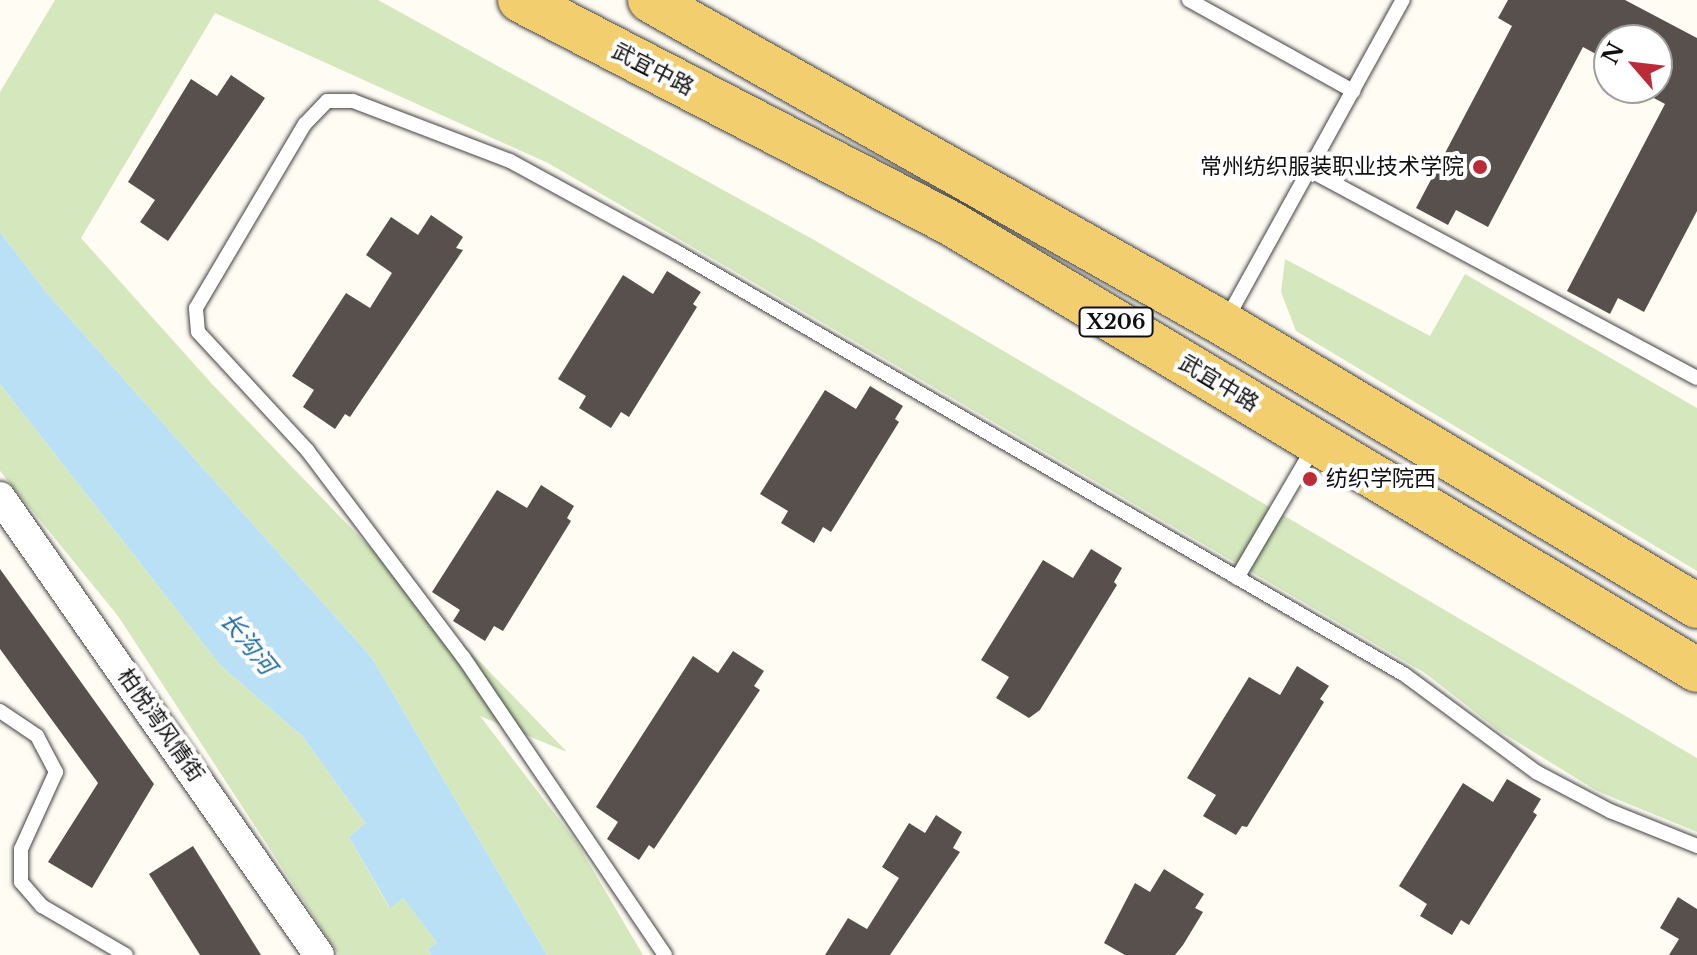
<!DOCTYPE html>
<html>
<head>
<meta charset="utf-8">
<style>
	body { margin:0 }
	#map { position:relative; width:1697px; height:955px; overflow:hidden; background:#fefcf3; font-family:"Libre Baskerville","Noto Sans SC",serif }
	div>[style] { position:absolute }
	.green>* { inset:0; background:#d5e8bd }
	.water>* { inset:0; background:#b9e0f4 }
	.building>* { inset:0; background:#58504c }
	.roads { filter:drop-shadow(0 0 2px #434343) drop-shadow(0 0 2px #434343) }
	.service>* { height:14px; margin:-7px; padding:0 7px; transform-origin:7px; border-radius:7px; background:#fff }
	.minor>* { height:30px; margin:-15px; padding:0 15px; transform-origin:15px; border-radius:15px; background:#fff }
	.primary>* { height:44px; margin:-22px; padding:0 22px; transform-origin:22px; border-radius:22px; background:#f3ce6f }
	.dots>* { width:22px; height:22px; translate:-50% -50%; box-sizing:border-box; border:4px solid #fff; border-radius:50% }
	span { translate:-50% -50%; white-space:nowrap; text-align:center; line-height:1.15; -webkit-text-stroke:8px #fff; paint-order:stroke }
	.shield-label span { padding:2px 6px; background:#fff; border:2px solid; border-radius:6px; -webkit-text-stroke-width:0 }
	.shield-label { font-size:20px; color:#101010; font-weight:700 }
	.street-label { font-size:22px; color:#101010 }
	.poi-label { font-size:22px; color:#101010 }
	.right { translate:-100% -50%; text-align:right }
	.left { translate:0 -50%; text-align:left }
	.water-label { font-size:24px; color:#1d6a9e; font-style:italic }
	.north { position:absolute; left:1593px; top:24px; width:80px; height:80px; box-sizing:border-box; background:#fff; border:2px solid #9f9f9f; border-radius:50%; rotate:298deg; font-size:22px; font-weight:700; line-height:32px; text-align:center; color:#101010 }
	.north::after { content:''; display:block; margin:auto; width:28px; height:36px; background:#bb2c38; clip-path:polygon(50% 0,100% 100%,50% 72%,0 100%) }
</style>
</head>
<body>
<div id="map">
	<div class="green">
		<div style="clip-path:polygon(55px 0,378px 0,816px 241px,1697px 758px,1697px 832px,1597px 791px,1498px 730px,1425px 673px,548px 163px,215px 13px,81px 238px,213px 385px,567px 752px,480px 716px,577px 843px,643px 955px,547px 955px,372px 658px,46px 292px,0 232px,0 92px)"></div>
		<div style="clip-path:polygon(1285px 259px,1430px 336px,1465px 274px,1697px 408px,1697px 571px,1296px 331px,1281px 292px)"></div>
		<div style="clip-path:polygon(0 384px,220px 665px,303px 737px,365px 823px,349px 837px,389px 907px,403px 898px,437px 943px,428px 949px,431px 955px,339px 955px,118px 616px,0 471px)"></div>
	</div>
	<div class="water">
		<div style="clip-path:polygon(0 232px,46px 292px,372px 658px,547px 955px,431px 955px,428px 949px,437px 943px,403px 898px,390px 908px,349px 837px,365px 823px,303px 737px,220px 665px,0 384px)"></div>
	</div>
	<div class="building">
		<div style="clip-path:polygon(1508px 0,1625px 0,1697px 38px,1697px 211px,1644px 312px,1618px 298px,1610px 314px,1567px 291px,1665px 104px,1652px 97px,1657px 40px,1609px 40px,1609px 61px,1583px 47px,1488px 227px,1456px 210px,1448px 225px,1416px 208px,1512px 26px,1498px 18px)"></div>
		<div style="clip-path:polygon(231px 75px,265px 98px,168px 241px,140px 222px,155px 200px,128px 182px,191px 79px,217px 96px)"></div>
		<div style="clip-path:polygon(431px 215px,463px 237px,456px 248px,463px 250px,350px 417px,345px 414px,335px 429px,303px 407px,314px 390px,292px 376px,346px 293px,370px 308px,392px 273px,366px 255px,391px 217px,418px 235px)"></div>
		<div style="clip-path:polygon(667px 271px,701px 292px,693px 304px,697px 307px,629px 417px,621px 412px,611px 428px,579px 408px,586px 396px,558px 379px,623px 275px,653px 294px)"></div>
		<div style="clip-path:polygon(870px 386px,903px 406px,895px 419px,899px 422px,831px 532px,823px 527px,814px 543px,781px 523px,788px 511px,760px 494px,825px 390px,856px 409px)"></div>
		<div style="clip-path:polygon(541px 485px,574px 506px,567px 518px,571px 521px,503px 631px,494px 626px,485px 641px,453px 621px,460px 610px,432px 592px,497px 490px,527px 508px)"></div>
		<div style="clip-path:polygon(1091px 549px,1122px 568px,1114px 582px,1117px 585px,1040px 710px,1029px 718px,996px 698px,1009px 677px,981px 660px,1043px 560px,1073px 578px)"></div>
		<div style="clip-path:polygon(0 569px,154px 784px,92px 888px,48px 862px,98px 783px,0 649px)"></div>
		<div style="clip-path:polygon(733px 651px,764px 671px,754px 686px,760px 690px,654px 849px,649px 845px,639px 860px,607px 839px,618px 822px,596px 807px,693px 656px,718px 673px)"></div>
		<div style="clip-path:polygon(1297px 666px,1329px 686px,1320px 699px,1324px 702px,1247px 827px,1242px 826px,1236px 835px,1203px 816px,1216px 795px,1187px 778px,1249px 677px,1280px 695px)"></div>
		<div style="clip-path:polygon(1507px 779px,1541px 799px,1533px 812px,1537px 815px,1469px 925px,1461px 920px,1452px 935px,1420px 916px,1427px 904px,1399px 886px,1463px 783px,1493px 802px)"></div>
		<div style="clip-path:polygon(936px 815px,962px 832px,953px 848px,960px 852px,890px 955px,825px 955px,848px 918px,867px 929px,899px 878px,882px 867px,909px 823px,925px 833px)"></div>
		<div style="clip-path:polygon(193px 846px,261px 955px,200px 955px,149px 874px)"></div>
		<div style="clip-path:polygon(1164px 869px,1204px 894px,1195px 908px,1203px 912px,1183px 945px,1175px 955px,1125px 955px,1104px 943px,1135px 883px,1150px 892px)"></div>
		<div style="clip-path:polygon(1678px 897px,1697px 909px,1697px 955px,1669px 955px,1679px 939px,1660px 928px)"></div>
	</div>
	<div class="roads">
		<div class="service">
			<div style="left:1189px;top:0;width:188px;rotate:29deg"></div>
			<div style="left:1309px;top:170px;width:440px;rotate:28.2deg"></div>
			<div style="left:1225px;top:322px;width:368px;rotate:-61.1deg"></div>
			<div style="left:1237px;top:578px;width:152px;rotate:-59.6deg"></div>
			<div style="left:0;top:711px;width:45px;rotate:34deg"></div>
			<div style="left:37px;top:736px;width:41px;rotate:62.2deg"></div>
			<div style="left:56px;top:772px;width:85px;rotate:114.4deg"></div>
			<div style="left:21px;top:849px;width:33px;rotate:90deg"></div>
			<div style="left:21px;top:882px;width:32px;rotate:49deg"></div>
			<div style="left:42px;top:906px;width:97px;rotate:30.3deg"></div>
			<div style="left:665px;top:955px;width:360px;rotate:-124.1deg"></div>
			<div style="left:463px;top:657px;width:258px;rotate:-127deg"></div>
			<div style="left:308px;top:451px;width:162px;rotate:-132.7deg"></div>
			<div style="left:198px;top:332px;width:24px;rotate:-95deg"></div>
			<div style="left:196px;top:308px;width:214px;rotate:-59.4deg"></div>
			<div style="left:305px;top:124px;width:32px;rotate:-46deg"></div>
			<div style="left:327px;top:101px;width:26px"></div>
			<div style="left:353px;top:101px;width:168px;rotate:20.9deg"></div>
			<div style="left:510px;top:161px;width:188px;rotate:28.6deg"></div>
			<div style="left:675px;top:251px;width:844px;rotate:30.15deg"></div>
			<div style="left:1405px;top:675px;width:163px;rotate:36.5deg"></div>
			<div style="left:1536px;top:772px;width:84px;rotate:27.8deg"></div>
			<div style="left:1610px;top:811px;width:94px;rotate:21.9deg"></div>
		</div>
		<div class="minor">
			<div style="left:0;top:497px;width:558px;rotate:55.14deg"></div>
		</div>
		<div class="primary">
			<div style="left:520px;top:0;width:487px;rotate:27.4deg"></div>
			<div style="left:952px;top:224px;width:868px;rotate:30.91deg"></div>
			<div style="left:650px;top:0;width:659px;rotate:29.44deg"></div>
			<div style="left:1224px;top:324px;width:551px;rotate:30.8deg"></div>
		</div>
	</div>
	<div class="dots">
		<div style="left:1480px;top:167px;background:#bb2c38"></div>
		<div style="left:1310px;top:479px;background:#bb2c38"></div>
	</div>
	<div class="shield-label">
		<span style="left:1116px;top:322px">X206</span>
	</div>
	<div class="street-label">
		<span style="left:653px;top:69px;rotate:27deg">武宜中路</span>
		<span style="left:1219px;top:383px;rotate:31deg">武宜中路</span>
		<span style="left:161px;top:725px;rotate:55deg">柏悦湾风情街</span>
	</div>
	<div class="poi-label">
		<span class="right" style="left:1464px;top:167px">常州纺织服装职业技术学院</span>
		<span class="left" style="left:1326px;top:479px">纺织学院西</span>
	</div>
	<div class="water-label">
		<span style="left:248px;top:643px;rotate:51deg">长沟河</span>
	</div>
	<div class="north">N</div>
</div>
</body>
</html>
